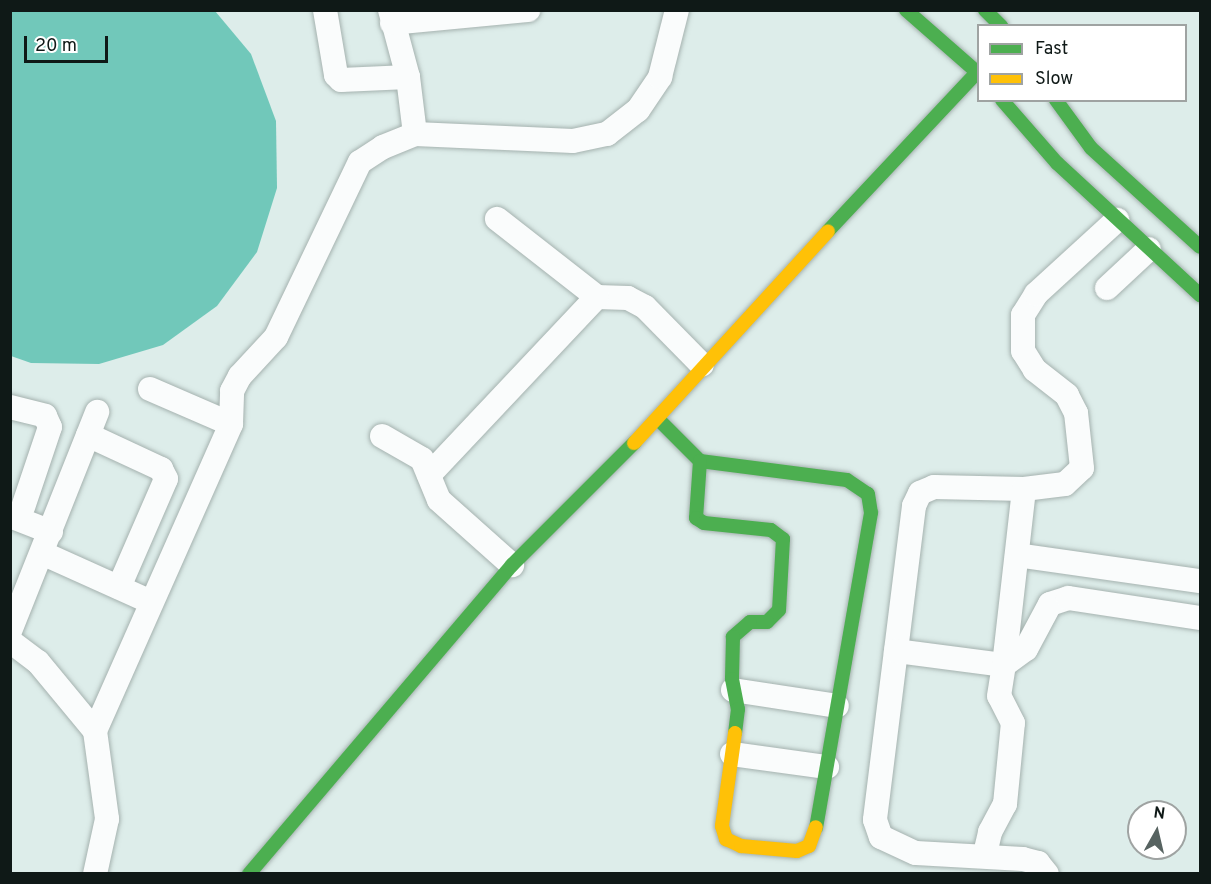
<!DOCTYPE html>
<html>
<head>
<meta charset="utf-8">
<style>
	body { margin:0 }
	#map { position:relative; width:1211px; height:884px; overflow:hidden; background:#ddedea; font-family:Overpass,sans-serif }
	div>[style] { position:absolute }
	.water>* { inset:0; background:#71c8ba }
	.roads { filter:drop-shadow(0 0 2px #a5b2af) drop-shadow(0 0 2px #a5b2af) }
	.street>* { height:24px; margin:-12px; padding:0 12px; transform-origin:12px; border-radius:12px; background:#fafcfc }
	.fast>* { height:14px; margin:-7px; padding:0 7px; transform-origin:7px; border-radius:7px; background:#4caf50 }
	.slow>* { height:14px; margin:-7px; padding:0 7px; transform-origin:7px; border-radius:7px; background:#ffc107 }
	span { translate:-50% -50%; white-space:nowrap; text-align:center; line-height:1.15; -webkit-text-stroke:4.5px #fff; paint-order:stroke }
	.frame { position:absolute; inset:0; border:12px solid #0f1917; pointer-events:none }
	.legend { position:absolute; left:977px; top:24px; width:210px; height:78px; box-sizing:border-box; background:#fff; border:2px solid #9fa3a2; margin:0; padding:8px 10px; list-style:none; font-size:18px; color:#0f1917 }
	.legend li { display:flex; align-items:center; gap:12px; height:30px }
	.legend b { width:30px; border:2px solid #9fa3a2 }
	.north { position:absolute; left:1127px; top:800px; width:60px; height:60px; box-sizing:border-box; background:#fff; border:2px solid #9fa3a2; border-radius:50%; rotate:8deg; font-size:16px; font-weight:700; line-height:24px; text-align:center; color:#0f1917 }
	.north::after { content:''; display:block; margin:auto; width:21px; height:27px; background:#576361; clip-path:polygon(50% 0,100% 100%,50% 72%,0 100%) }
	.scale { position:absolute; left:24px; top:36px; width:84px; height:27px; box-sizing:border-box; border:3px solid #0f1917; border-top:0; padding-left:8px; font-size:18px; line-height:21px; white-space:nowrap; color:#0f1917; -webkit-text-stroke:4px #fff; paint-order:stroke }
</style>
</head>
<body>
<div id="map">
	<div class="water">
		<div style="clip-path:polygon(11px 10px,215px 11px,251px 54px,276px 121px,277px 188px,257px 252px,217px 306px,163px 345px,99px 364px,31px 363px,11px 356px)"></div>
	</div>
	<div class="roads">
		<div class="street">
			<div style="left:325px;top:10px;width:66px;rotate:80.4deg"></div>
			<div style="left:336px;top:75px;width:7px;rotate:45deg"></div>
			<div style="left:341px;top:80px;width:67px;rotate:-2.6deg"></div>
			<div style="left:390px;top:10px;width:69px;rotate:75deg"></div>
			<div style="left:408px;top:77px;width:57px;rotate:83deg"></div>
			<div style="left:392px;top:23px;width:137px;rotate:-5.5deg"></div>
			<div style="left:1107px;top:288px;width:57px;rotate:-42.9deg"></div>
			<div style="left:597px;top:297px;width:31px;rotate:2deg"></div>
			<div style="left:628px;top:298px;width:19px;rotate:28deg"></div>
			<div style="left:645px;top:307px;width:81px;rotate:45.5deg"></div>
			<div style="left:150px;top:389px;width:88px;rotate:23.4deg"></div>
			<div style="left:10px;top:407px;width:36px;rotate:14deg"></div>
			<div style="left:45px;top:416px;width:12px;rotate:66deg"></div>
			<div style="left:50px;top:427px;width:84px;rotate:108.6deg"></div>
			<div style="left:88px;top:435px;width:81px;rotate:25deg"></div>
			<div style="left:161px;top:469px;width:11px;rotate:63deg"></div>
			<div style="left:166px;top:479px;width:118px;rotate:113.5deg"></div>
			<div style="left:382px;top:436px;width:46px;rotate:29.9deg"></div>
			<div style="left:422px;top:459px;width:44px;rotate:67.5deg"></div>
			<div style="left:439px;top:500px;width:98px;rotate:41.7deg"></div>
			<div style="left:429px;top:475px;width:245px;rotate:-46.7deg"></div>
			<div style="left:597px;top:297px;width:127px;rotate:-142deg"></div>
			<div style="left:1024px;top:489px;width:90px;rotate:-178.7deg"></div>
			<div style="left:934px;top:487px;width:15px;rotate:157deg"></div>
			<div style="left:920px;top:493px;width:14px;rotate:115deg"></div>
			<div style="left:914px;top:506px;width:316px;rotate:97.1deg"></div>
			<div style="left:875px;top:820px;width:18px;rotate:71deg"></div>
			<div style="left:881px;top:837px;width:38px;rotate:25deg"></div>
			<div style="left:916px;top:853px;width:107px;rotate:3.2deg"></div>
			<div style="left:1023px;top:859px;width:16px;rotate:15deg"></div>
			<div style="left:1038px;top:863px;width:14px;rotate:51deg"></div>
			<div style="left:10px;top:516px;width:44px;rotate:21.3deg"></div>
			<div style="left:42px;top:553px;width:120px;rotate:24.2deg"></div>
			<div style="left:1017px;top:555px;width:185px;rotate:8.1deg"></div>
			<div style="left:10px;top:631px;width:236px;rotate:-68.3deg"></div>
			<div style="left:10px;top:641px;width:35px;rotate:37deg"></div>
			<div style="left:38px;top:662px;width:89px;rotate:50.4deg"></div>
			<div style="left:95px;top:731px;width:89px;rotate:82.2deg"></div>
			<div style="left:107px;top:819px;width:56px;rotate:102.3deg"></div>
			<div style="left:896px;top:651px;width:109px;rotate:7.4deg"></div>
			<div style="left:1004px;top:665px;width:177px;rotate:-83.5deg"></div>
			<div style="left:1024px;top:489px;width:41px;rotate:-7deg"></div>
			<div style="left:1065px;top:484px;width:23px;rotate:-43deg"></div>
			<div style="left:1082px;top:468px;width:55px;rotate:-96.2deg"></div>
			<div style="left:1076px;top:413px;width:20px;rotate:-117deg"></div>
			<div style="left:1067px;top:395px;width:41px;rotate:-142deg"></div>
			<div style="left:1035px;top:370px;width:22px;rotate:-122deg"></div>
			<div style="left:1023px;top:351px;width:36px;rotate:-90deg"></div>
			<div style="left:1023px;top:315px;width:25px;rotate:-58deg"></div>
			<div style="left:1036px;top:294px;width:110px;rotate:-42.4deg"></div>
			<div style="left:733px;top:690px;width:105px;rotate:8.7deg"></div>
			<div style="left:95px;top:731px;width:336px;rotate:-66.1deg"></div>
			<div style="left:231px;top:424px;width:33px;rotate:-88deg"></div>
			<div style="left:232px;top:391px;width:17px;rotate:-62deg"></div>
			<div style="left:240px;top:376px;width:53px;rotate:-47.3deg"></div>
			<div style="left:276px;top:337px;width:194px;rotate:-64.4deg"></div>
			<div style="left:360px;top:162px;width:27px;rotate:-33deg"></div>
			<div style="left:383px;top:147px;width:35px;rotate:-22deg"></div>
			<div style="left:415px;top:134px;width:158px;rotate:2.5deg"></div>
			<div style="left:573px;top:141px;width:35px;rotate:-12deg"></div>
			<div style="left:607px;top:134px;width:39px;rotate:-38deg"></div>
			<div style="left:638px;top:110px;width:40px;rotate:-56deg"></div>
			<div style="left:660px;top:77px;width:69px;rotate:-75.8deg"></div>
			<div style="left:732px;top:754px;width:96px;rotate:7.8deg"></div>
			<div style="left:985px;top:854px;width:23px;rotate:-77deg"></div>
			<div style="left:990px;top:832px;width:32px;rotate:-62deg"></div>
			<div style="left:1005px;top:804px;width:81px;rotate:-84.4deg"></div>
			<div style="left:1013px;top:723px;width:30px;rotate:-117deg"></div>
			<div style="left:999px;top:696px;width:31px;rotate:-81deg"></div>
			<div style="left:1004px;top:665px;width:27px;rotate:-36deg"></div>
			<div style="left:1026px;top:649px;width:51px;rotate:-61.9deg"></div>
			<div style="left:1050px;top:604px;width:19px;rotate:-18deg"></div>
			<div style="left:1068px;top:598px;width:134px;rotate:8.6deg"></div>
		</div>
		<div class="fast">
			<div style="left:906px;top:10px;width:96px;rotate:41.2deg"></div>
			<div style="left:985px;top:10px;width:23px;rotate:45deg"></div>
			<div style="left:1002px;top:100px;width:84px;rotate:48.9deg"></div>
			<div style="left:1057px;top:163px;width:195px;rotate:42.7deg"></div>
			<div style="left:1056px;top:100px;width:59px;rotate:53.9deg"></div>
			<div style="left:1091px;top:148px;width:147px;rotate:42.2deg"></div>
			<div style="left:828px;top:231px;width:219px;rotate:-46.8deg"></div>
			<div style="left:658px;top:419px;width:59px;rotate:45deg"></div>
			<div style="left:700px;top:461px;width:148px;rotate:7.4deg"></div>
			<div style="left:847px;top:480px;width:25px;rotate:34deg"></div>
			<div style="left:868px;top:494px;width:19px;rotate:81deg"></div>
			<div style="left:871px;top:513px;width:319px;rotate:99.9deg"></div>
			<div style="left:700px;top:461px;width:57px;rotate:94deg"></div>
			<div style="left:696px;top:518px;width:9px;rotate:32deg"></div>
			<div style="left:704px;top:523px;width:67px;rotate:6deg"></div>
			<div style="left:771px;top:530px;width:15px;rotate:37deg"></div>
			<div style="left:783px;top:539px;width:71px;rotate:93.2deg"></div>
			<div style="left:779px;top:610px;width:17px;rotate:135deg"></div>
			<div style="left:767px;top:622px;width:17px;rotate:180deg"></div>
			<div style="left:750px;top:622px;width:23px;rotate:139deg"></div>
			<div style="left:733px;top:637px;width:42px;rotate:91.4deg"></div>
			<div style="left:732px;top:679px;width:31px;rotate:79deg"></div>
			<div style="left:738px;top:709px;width:24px;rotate:97deg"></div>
			<div style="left:249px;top:874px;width:406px;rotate:-49.6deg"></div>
			<div style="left:512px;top:565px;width:173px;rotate:-45deg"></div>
		</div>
		<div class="slow">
			<div style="left:634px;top:443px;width:287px;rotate:-47.5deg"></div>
			<div style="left:735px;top:733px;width:94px;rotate:98deg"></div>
			<div style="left:722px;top:826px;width:14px;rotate:73deg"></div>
			<div style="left:726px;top:839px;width:17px;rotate:25deg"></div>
			<div style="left:741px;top:846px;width:56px;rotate:5.1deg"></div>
			<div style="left:797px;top:851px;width:13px;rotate:-23deg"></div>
			<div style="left:809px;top:846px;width:20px;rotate:-70deg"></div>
		</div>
	</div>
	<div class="frame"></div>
	<ul class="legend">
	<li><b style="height:8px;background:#4caf50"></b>Fast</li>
	<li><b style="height:8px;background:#ffc107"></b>Slow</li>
	</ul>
	<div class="north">N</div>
	<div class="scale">20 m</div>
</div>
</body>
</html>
